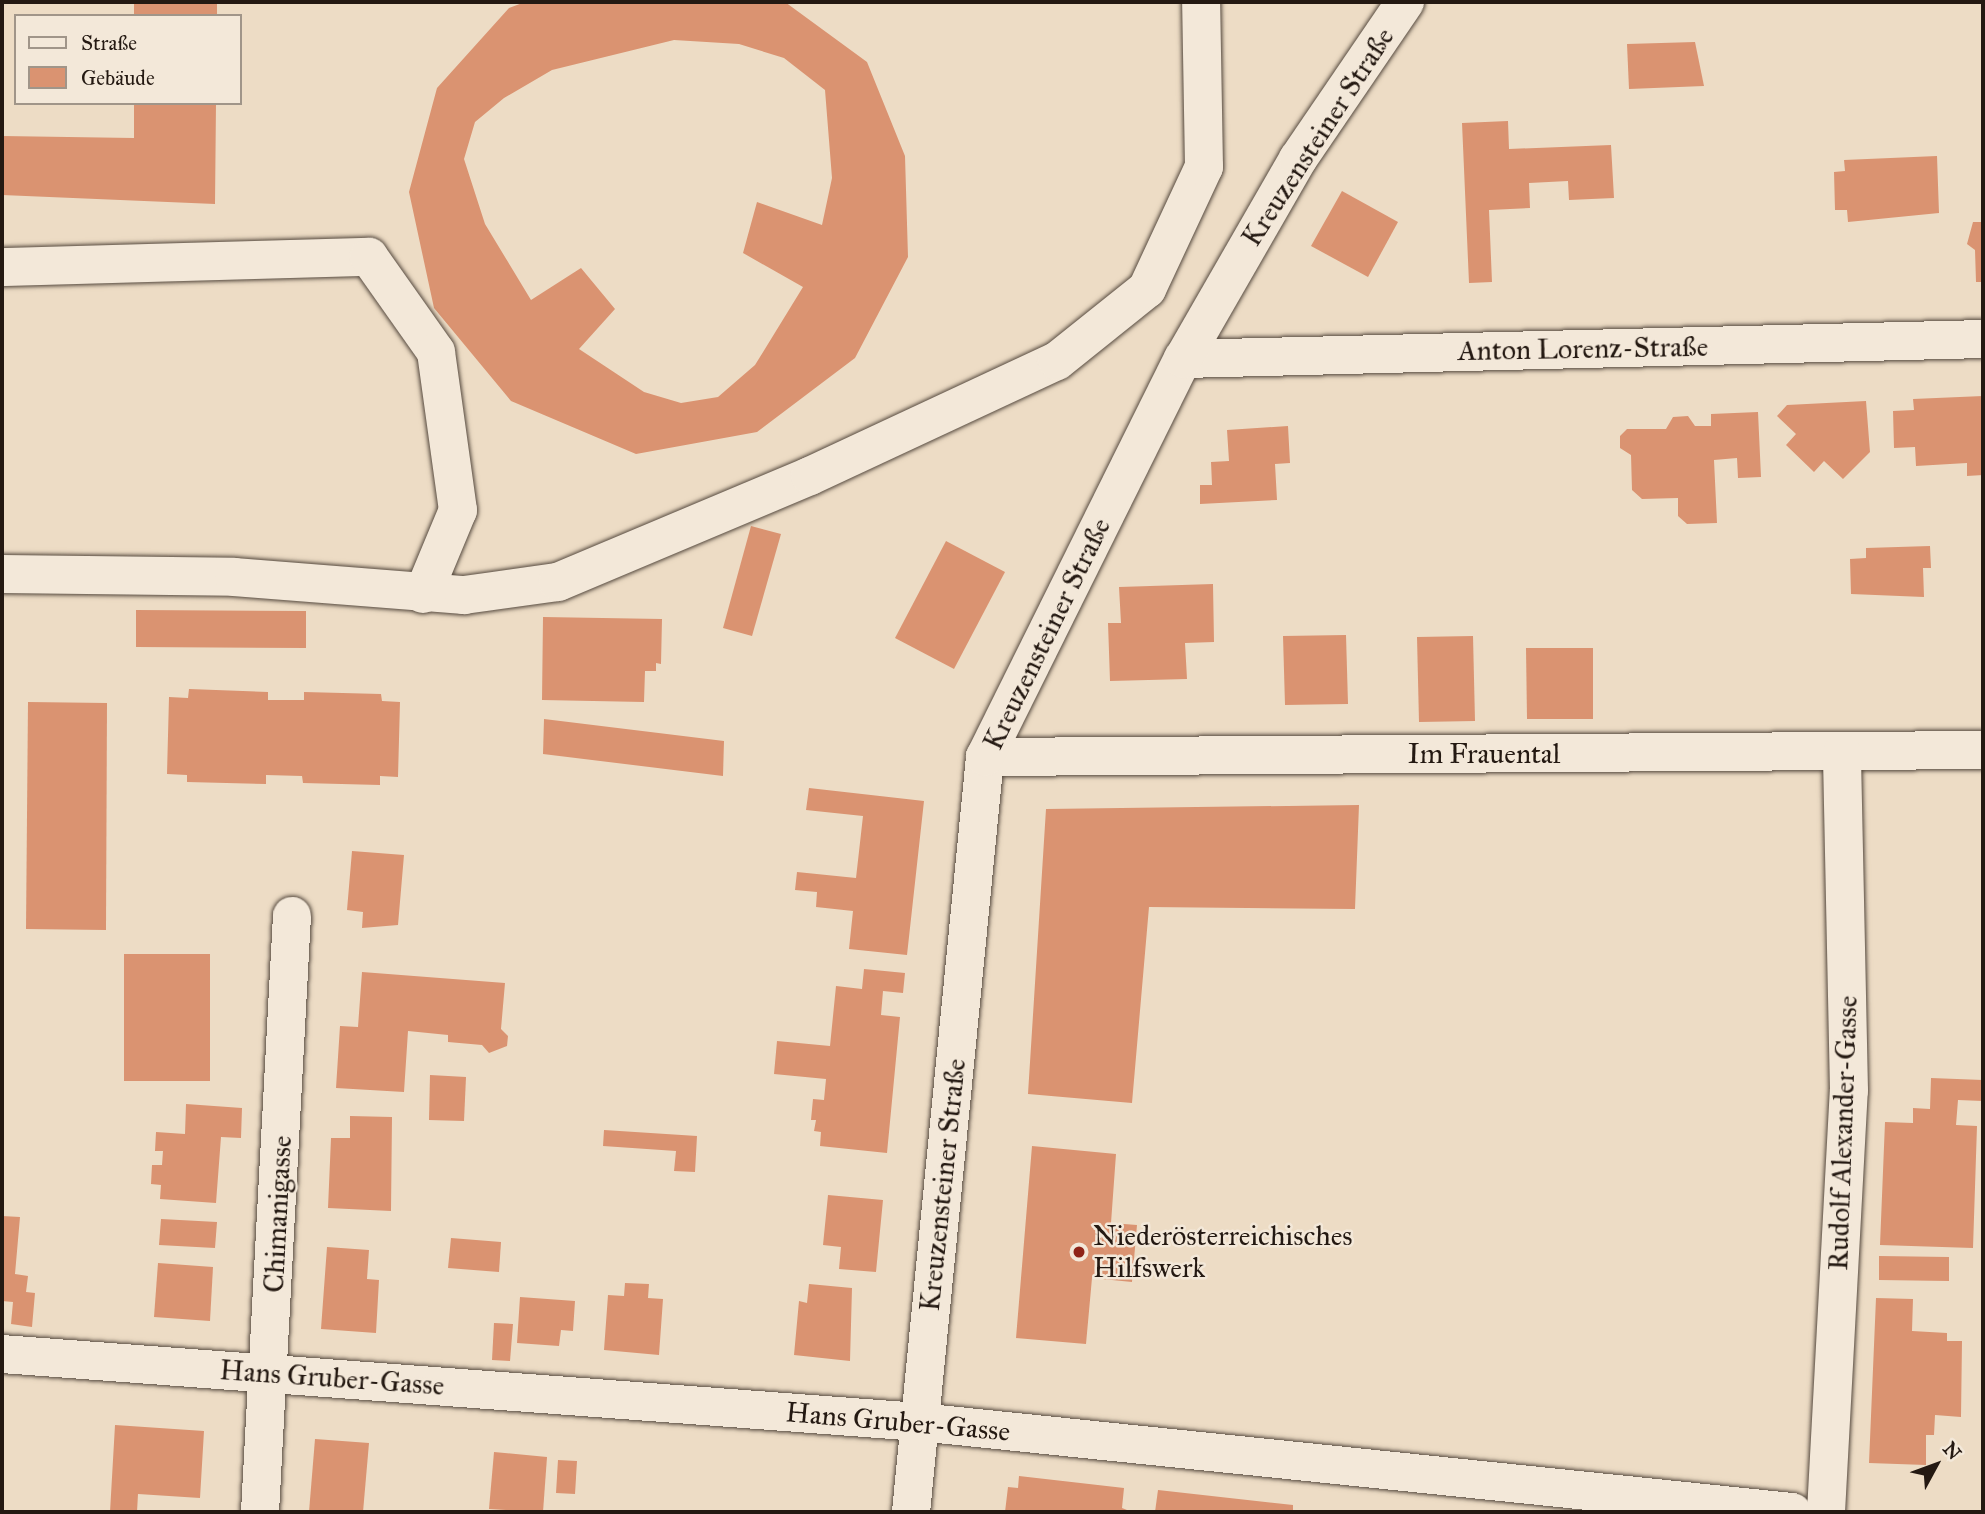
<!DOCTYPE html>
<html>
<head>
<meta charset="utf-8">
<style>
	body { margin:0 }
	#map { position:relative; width:1985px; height:1514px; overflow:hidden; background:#eddcc5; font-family:"IM FELL Great Primer",serif }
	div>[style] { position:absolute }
	.building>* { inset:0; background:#da9371 }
	.roads { filter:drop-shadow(0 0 2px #564a3f) drop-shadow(0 0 2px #564a3f) }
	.minor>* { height:38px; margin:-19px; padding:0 19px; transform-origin:19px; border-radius:19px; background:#f3e8d9 }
	.dots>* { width:19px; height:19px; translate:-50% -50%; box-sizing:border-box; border:4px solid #f3e8d9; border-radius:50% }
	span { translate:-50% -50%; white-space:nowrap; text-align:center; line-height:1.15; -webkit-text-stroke:5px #f3e8d9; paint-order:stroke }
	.street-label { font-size:28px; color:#241912 }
	.poi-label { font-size:28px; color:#241912 }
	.left { translate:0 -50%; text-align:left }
	.frame { position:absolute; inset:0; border:4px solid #241912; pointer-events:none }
	.legend { position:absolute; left:14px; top:14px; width:228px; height:91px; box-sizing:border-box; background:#f3e8d9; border:2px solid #a09589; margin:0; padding:9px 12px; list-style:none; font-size:21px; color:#241912 }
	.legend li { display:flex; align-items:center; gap:14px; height:35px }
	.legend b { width:35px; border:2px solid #a09589 }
	.north { position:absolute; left:1901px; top:1430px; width:70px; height:70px; -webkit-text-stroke:5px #f3e8d9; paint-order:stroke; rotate:49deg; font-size:19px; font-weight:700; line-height:28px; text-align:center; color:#241912 }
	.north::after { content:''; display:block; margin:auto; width:24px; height:32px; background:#241912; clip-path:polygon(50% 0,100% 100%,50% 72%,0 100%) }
</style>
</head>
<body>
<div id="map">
	<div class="building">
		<div style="clip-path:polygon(134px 2px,217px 2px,217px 16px,134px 16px)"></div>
		<div style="clip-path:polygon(evenodd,525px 2px,785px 2px,867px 62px,905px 156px,908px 257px,855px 358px,757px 432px,636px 454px,511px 401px,434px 308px,409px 192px,437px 88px,509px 8px,525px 2px,674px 40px,739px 44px,784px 58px,825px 90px,832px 178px,822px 225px,757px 202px,743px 253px,803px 287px,755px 365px,718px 397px,681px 403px,644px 392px,579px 349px,615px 309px,581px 268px,531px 300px,485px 224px,464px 159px,475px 122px,504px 98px,552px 70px,674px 40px)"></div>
		<div style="clip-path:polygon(1695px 42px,1704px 86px,1629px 89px,1627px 44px)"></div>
		<div style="clip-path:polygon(134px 103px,216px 103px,215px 204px,2px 195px,2px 136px,134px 138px)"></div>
		<div style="clip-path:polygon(1508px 121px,1509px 149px,1611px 145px,1614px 198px,1569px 200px,1568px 181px,1529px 183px,1530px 208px,1489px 210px,1492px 282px,1469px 283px,1462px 123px)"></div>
		<div style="clip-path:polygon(1937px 156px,1939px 213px,1848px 222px,1847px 210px,1835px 210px,1834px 172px,1845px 171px,1844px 160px)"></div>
		<div style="clip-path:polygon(1342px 191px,1398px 222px,1368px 277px,1311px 246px)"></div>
		<div style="clip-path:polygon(1973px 222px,1983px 222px,1983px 282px,1976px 282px,1975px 250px,1967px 244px)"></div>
		<div style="clip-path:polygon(1983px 396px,1983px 475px,1967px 476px,1967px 463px,1916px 466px,1915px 447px,1894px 448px,1893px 411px,1914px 410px,1913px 399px)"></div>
		<div style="clip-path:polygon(1866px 401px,1870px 452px,1843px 479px,1824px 461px,1814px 472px,1786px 445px,1796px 434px,1777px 416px,1787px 405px)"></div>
		<div style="clip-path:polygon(1758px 412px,1761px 477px,1738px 478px,1737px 458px,1714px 460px,1717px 523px,1687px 524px,1678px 516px,1678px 498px,1642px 499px,1632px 490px,1631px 455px,1620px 448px,1620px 436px,1627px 429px,1666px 429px,1673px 417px,1688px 416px,1695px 426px,1711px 426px,1711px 414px)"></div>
		<div style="clip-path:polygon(1288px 426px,1290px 463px,1275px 464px,1277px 500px,1200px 504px,1200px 485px,1212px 485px,1211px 462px,1229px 461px,1227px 430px)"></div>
		<div style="clip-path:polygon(751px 526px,781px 534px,752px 636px,723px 628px)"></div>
		<div style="clip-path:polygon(946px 541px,1005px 572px,954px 669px,895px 638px)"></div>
		<div style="clip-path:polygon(1930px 546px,1931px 568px,1923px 568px,1924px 597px,1851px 594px,1850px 559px,1866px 558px,1866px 548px)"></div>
		<div style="clip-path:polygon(1213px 584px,1214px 642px,1185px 643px,1187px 679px,1110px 681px,1108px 623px,1121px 623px,1119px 587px)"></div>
		<div style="clip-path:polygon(136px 610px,306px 611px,306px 648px,136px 647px)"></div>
		<div style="clip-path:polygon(543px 617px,662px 619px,661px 664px,656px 663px,656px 671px,645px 671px,644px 702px,542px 700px)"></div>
		<div style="clip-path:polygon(1346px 635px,1348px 704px,1285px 705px,1283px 636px)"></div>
		<div style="clip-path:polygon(1473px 636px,1475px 721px,1419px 722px,1417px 637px)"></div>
		<div style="clip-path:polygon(1526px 648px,1593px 648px,1593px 719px,1527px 719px)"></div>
		<div style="clip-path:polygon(189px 689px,268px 692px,268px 700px,304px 700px,304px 692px,381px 694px,382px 701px,400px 702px,398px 777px,380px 776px,380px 785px,303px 783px,302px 776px,266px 775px,266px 784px,187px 782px,187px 775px,167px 774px,169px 697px,188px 698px)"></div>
		<div style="clip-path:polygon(28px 702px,107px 703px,106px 930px,26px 929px)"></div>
		<div style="clip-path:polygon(544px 719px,724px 741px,723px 776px,543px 754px)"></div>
		<div style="clip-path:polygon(809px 788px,924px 801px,907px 955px,849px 949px,853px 911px,816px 907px,817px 892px,795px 890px,797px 872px,856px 878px,863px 816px,806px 810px)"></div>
		<div style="clip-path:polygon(1359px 805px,1355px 909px,1149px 907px,1132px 1103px,1028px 1094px,1046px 809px)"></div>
		<div style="clip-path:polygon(352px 851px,404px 855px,398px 925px,362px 928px,363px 912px,347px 910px)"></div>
		<div style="clip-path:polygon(124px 954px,210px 954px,210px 1081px,124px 1081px)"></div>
		<div style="clip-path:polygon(864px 969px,905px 973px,903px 993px,883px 991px,881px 1015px,900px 1017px,887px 1153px,820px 1146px,821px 1132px,814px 1131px,816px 1120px,811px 1120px,813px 1099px,824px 1100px,826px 1079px,774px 1074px,777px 1041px,830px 1046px,836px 986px,862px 989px)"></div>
		<div style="clip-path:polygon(362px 972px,505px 983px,501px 1029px,508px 1036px,507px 1046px,489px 1053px,482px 1045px,448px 1042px,448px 1035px,408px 1031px,404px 1092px,336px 1088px,340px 1026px,358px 1027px)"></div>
		<div style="clip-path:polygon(430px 1075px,466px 1077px,464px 1121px,429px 1120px)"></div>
		<div style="clip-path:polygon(1931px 1078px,1983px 1080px,1983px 1101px,1958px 1100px,1956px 1125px,1977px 1126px,1973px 1248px,1880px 1245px,1885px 1122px,1913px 1123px,1913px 1108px,1930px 1109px)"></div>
		<div style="clip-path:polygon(186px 1104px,242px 1108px,241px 1138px,221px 1137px,216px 1203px,160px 1199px,161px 1185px,151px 1184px,152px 1165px,162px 1165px,163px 1151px,155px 1151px,156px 1132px,185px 1134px)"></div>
		<div style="clip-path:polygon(350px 1116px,392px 1117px,391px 1211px,328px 1208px,331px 1138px,350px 1138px)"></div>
		<div style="clip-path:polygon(604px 1130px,697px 1136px,695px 1172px,674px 1171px,676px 1151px,603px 1146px)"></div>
		<div style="clip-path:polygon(1032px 1146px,1116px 1154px,1111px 1223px,1137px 1225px,1132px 1282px,1092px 1278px,1086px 1344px,1016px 1338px)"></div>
		<div style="clip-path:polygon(828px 1195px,883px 1200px,876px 1272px,839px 1269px,841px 1247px,823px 1245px)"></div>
		<div style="clip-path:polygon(2px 1216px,20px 1217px,15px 1274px,28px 1276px,26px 1292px,35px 1293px,32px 1327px,11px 1324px,13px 1302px,2px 1301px)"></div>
		<div style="clip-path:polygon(161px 1219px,217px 1222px,215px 1248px,159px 1245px)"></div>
		<div style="clip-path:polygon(451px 1238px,501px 1242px,499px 1272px,448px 1268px)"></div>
		<div style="clip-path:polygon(327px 1247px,369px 1250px,367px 1279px,379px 1280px,376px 1333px,321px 1329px)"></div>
		<div style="clip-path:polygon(1879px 1256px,1949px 1257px,1949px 1281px,1879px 1280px)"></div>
		<div style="clip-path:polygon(158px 1263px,213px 1267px,210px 1321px,154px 1317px)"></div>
		<div style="clip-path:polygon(625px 1283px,649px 1284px,648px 1298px,663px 1299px,659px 1355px,604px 1350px,608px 1295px,624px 1296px)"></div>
		<div style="clip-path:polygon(809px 1284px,852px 1288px,850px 1361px,794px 1355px,799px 1301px,807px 1303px)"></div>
		<div style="clip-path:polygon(520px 1297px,575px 1301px,573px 1331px,561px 1330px,559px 1346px,517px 1343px)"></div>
		<div style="clip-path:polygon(1876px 1298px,1913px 1299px,1912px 1331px,1947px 1333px,1947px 1341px,1962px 1341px,1961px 1417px,1935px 1415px,1934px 1435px,1926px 1435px,1926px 1465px,1869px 1463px)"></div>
		<div style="clip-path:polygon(494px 1323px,513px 1324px,510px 1361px,492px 1360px)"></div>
		<div style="clip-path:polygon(115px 1425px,204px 1431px,200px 1498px,138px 1494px,137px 1512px,110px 1512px)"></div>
		<div style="clip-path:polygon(315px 1439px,369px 1443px,363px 1512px,309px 1512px)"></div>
		<div style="clip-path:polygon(494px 1452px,547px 1457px,543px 1512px,489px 1509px)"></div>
		<div style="clip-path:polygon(558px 1460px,577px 1461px,575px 1494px,556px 1493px)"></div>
		<div style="clip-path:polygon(1019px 1476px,1124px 1488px,1122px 1508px,1132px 1512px,1005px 1512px,1008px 1487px,1018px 1488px)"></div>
		<div style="clip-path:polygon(1158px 1490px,1293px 1505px,1293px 1512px,1155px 1512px)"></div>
	</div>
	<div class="roads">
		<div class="minor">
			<div style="left:2px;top:267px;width:367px;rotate:-1.6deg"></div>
			<div style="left:369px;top:257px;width:116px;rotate:54.8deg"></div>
			<div style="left:436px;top:352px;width:160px;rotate:82.1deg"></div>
			<div style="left:458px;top:510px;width:91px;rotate:112.6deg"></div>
			<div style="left:1183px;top:359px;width:800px;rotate:-1.43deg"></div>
			<div style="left:2px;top:574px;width:232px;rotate:0.7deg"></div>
			<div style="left:234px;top:577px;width:231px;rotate:4.5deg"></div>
			<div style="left:464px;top:595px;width:95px;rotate:-7.9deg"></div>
			<div style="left:558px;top:582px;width:273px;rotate:-22.8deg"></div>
			<div style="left:810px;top:476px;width:272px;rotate:-25deg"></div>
			<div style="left:1057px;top:361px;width:115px;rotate:-38.7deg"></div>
			<div style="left:1147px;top:289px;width:135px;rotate:-65deg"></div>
			<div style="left:1204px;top:167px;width:165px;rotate:-91deg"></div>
			<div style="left:985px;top:757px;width:998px;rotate:-0.4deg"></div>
			<div style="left:2px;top:1354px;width:920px;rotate:4.24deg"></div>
			<div style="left:919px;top:1422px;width:878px;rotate:5.89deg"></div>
			<div style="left:260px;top:1512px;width:597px;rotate:-86.93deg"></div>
			<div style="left:911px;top:1512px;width:759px;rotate:-84.4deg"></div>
			<div style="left:985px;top:757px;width:445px;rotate:-63.6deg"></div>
			<div style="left:1183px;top:359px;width:231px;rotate:-60.1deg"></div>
			<div style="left:1298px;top:159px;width:190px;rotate:-55.7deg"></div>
			<div style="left:1826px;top:1512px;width:422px;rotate:-86.9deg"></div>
			<div style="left:1849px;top:1091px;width:338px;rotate:-91.2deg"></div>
		</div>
	</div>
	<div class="dots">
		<div style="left:1079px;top:1252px;background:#8f2418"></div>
	</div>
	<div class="street-label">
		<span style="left:1318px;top:137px;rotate:-57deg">Kreuzensteiner Straße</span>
		<span style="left:1583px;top:349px;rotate:-1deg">Anton Lorenz-Straße</span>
		<span style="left:1047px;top:634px;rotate:-64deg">Kreuzensteiner Straße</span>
		<span style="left:1484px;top:754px">Im Frauental</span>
		<span style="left:1843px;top:1133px;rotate:-88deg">Rudolf Alexander-Gasse</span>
		<span style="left:943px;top:1185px;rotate:-84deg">Kreuzensteiner Straße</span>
		<span style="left:278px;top:1214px;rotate:-87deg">Chimanigasse</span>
		<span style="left:332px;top:1378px;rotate:4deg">Hans Gruber-Gasse</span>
		<span style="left:898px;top:1422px;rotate:5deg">Hans Gruber-Gasse</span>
	</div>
	<div class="poi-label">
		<span class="left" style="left:1093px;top:1252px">Niederösterreichisches<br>Hilfswerk</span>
	</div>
	<div class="frame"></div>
	<ul class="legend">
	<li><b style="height:9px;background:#f3e8d9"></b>Straße</li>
	<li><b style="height:19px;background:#da9371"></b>Gebäude</li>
	</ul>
	<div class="north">N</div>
</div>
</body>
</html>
